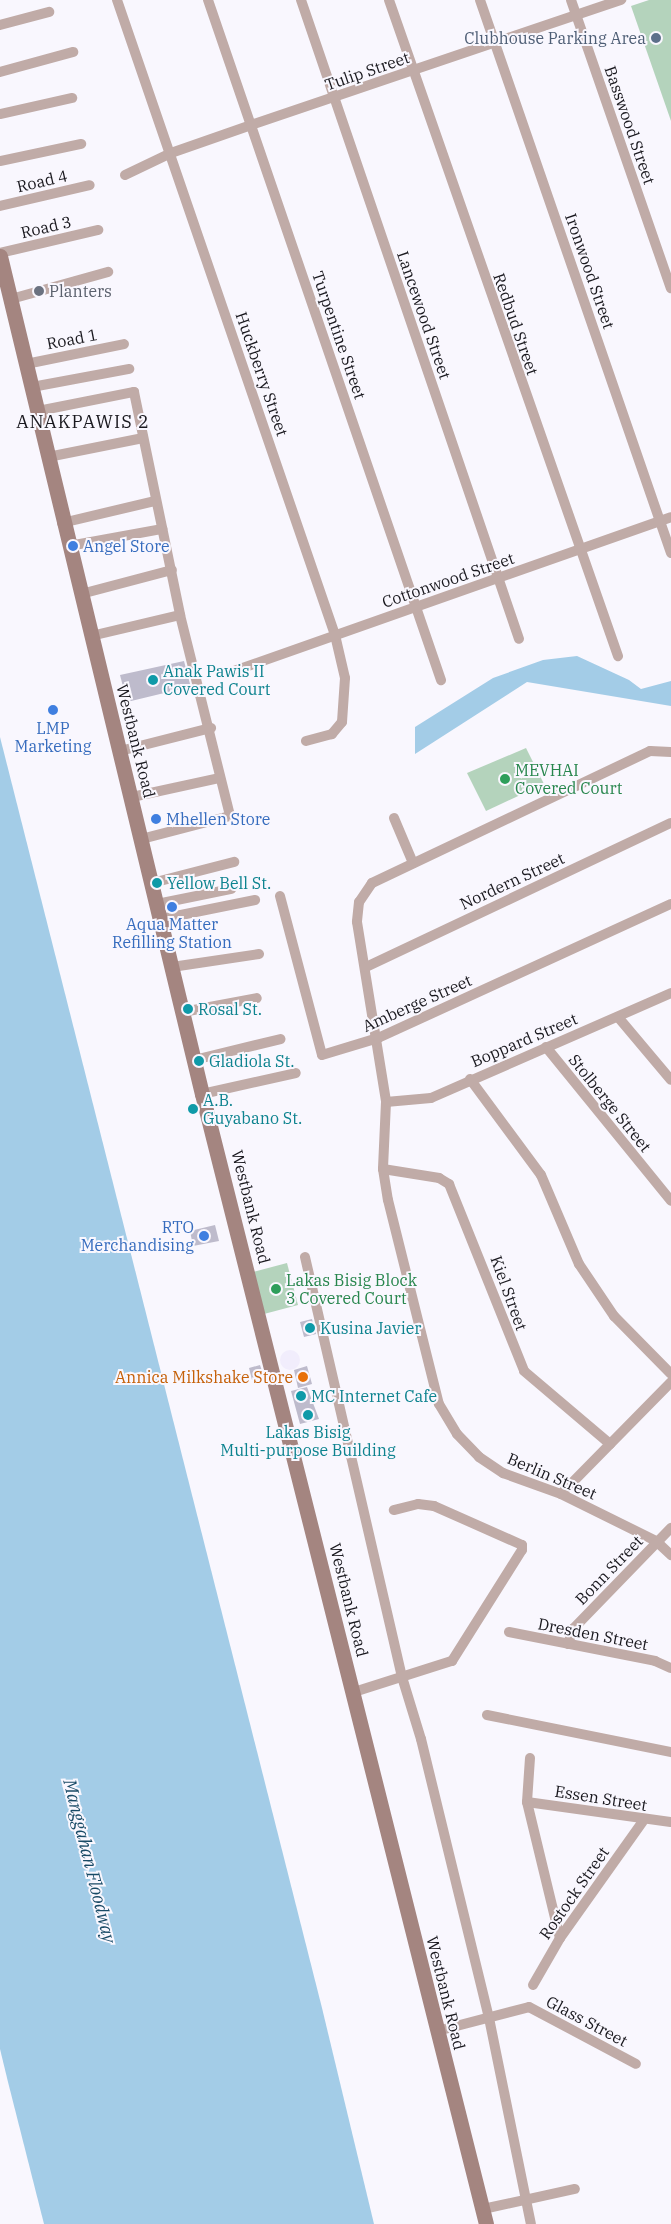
<!DOCTYPE html>
<html>
<head>
<meta charset="utf-8">
<style>
	body { margin:0 }
	#map { position:relative; width:671px; height:2224px; overflow:hidden; background:#f9f7fe; font-family:"IBM Plex Serif",serif }
	div>[style] { position:absolute }
	.built>* { inset:0; background:#f1edfc }
	.round { border-radius:50% }
	.green>* { inset:0; background:#b4d3bc }
	.water>* { inset:0; background:#a3cce7 }
	.building>* { inset:0; background:#bebbcc }
	.street>* { height:10px; margin:-5px; padding:0 5px; transform-origin:5px; border-radius:5px; background:#c0aba7 }
	.secondary>* { height:15px; margin:-7.5px; padding:0 7.5px; transform-origin:7.5px; border-radius:7.5px; background:#a48580 }
	.dots>* { width:14px; height:14px; translate:-50% -50%; box-sizing:border-box; border:2px solid #f9f7fe; border-radius:50% }
	span { translate:-50% -50%; white-space:nowrap; text-align:center; line-height:1.15; -webkit-text-stroke:4px #f9f7fe; paint-order:stroke }
	.service-label { font-size:16px; color:#4e5e75 }
	.right { translate:-100% -50%; text-align:right }
	.street-label { font-size:16px; color:#19181e }
	.worship-label { font-size:16px; color:#5b616d }
	.left { translate:0 -50%; text-align:left }
	.shop-label { font-size:16px; color:#366cbe }
	.culture-label { font-size:16px; color:#0d838f }
	.leisure-label { font-size:16px; color:#27864d }
	.food-label { font-size:16px; color:#c56008 }
	.neighbourhood-label { font-size:18px; color:#19181e; letter-spacing:1px }
	.water-label { font-size:18px; color:#184a66; font-style:italic }
</style>
</head>
<body>
<div id="map">
	<div class="built">
		<div class="round" style="left:280px;top:1350px;width:20px;height:20px"></div>
	</div>
	<div class="green">
		<div style="clip-path:polygon(649px 0,671px 0,671px 121px,631px 6px)"></div>
		<div style="clip-path:polygon(526px 748px,544px 784px,486px 811px,467px 773px)"></div>
		<div style="clip-path:polygon(287px 1263px,298px 1305px,264px 1314px,253px 1272px)"></div>
	</div>
	<div class="water">
		<div style="clip-path:polygon(577px 656px,629px 680px,641px 689px,671px 681px,671px 706px,527px 682px,415px 754px,415px 727px,493px 678px,543px 660px)"></div>
		<div style="clip-path:polygon(0 737px,322px 2008px,374px 2224px,44px 2224px,8px 2082px,0 2049px)"></div>
	</div>
	<div class="building">
		<div style="clip-path:polygon(184px 661px,190px 684px,185px 688px,127px 702px,120px 675px)"></div>
		<div style="clip-path:polygon(215px 1225px,219px 1241px,193px 1246px,190px 1231px)"></div>
		<div style="clip-path:polygon(312px 1319px,316px 1334px,304px 1337px,300px 1322px)"></div>
		<div style="clip-path:polygon(260px 1365px,264px 1377px,252px 1380px,249px 1368px)"></div>
		<div style="clip-path:polygon(307px 1366px,312px 1384px,298px 1388px,294px 1370px)"></div>
		<div style="clip-path:polygon(307px 1387px,319px 1419px,300px 1424px,291px 1391px)"></div>
	</div>
	<div class="street">
		<div style="left:117px;top:0;width:671px;rotate:71.05deg"></div>
		<div style="left:335px;top:635px;width:44px;rotate:76.9deg"></div>
		<div style="left:345px;top:678px;width:44px;rotate:93.9deg"></div>
		<div style="left:342px;top:722px;width:16px;rotate:130deg"></div>
		<div style="left:332px;top:734px;width:27px;rotate:165deg"></div>
		<div style="left:208px;top:0;width:719px;rotate:71.09deg"></div>
		<div style="left:301px;top:0;width:675px;rotate:71.16deg"></div>
		<div style="left:389px;top:0;width:695px;rotate:70.76deg"></div>
		<div style="left:480px;top:0;width:585px;rotate:70.95deg"></div>
		<div style="left:571px;top:0;width:305px;rotate:70.9deg"></div>
		<div style="left:0;top:25px;width:51px;rotate:-14.9deg"></div>
		<div style="left:0;top:72px;width:76px;rotate:-15.3deg"></div>
		<div style="left:0;top:114px;width:74px;rotate:-12.5deg"></div>
		<div style="left:0;top:161px;width:83px;rotate:-11.9deg"></div>
		<div style="left:125px;top:175px;width:51px;rotate:-25.6deg"></div>
		<div style="left:171px;top:153px;width:85px;rotate:-19.3deg"></div>
		<div style="left:251px;top:125px;width:391px;rotate:-18.7deg"></div>
		<div style="left:0;top:206px;width:92px;rotate:-13.1deg"></div>
		<div style="left:0;top:253px;width:101px;rotate:-13.2deg"></div>
		<div style="left:11px;top:299px;width:101px;rotate:-15.6deg"></div>
		<div style="left:26px;top:364px;width:100px;rotate:-11.5deg"></div>
		<div style="left:32px;top:387px;width:99px;rotate:-10.5deg"></div>
		<div style="left:38px;top:411px;width:98px;rotate:-11.2deg"></div>
		<div style="left:134px;top:392px;width:228px;rotate:78.3deg"></div>
		<div style="left:180px;top:615px;width:207px;rotate:76deg"></div>
		<div style="left:230px;top:816px;width:92px;rotate:165.5deg"></div>
		<div style="left:48px;top:457px;width:97px;rotate:-11.3deg"></div>
		<div style="left:62px;top:523px;width:96px;rotate:-13.3deg"></div>
		<div style="left:69px;top:546px;width:95px;rotate:-10.4deg"></div>
		<div style="left:81px;top:594px;width:94px;rotate:-14.8deg"></div>
		<div style="left:91px;top:636px;width:91px;rotate:-13.3deg"></div>
		<div style="left:234px;top:671px;width:463px;rotate:-19.4deg"></div>
		<div style="left:120px;top:751px;width:94px;rotate:-14.2deg"></div>
		<div style="left:671px;top:752px;width:21px;rotate:-177deg"></div>
		<div style="left:650px;top:751px;width:308px;rotate:154.6deg"></div>
		<div style="left:372px;top:883px;width:23px;rotate:124deg"></div>
		<div style="left:359px;top:902px;width:20px;rotate:96deg"></div>
		<div style="left:357px;top:922px;width:182px;rotate:80.8deg"></div>
		<div style="left:386px;top:1102px;width:67px;rotate:92.6deg"></div>
		<div style="left:383px;top:1169px;width:31px;rotate:81deg"></div>
		<div style="left:388px;top:1200px;width:210px;rotate:76deg"></div>
		<div style="left:439px;top:1404px;width:35px;rotate:59deg"></div>
		<div style="left:457px;top:1434px;width:32px;rotate:46deg"></div>
		<div style="left:479px;top:1457px;width:29px;rotate:34deg"></div>
		<div style="left:503px;top:1473px;width:62px;rotate:19.9deg"></div>
		<div style="left:561px;top:1494px;width:106px;rotate:26.3deg"></div>
		<div style="left:656px;top:1541px;width:21px;rotate:43deg"></div>
		<div style="left:132px;top:797px;width:90px;rotate:-12.2deg"></div>
		<div style="left:394px;top:818px;width:49px;rotate:67.1deg"></div>
		<div style="left:152px;top:883px;width:85px;rotate:-14.4deg"></div>
		<div style="left:280px;top:896px;width:164px;rotate:75.2deg"></div>
		<div style="left:322px;top:1055px;width:59px;rotate:-16.9deg"></div>
		<div style="left:378px;top:1038px;width:322px;rotate:-24.6deg"></div>
		<div style="left:157px;top:904px;width:76px;rotate:-11.5deg"></div>
		<div style="left:161px;top:919px;width:96px;rotate:-11.4deg"></div>
		<div style="left:172px;top:967px;width:88px;rotate:-8.5deg"></div>
		<div style="left:366px;top:967px;width:337px;rotate:-25.3deg"></div>
		<div style="left:183px;top:1012px;width:75px;rotate:-10.7deg"></div>
		<div style="left:618px;top:1017px;width:82px;rotate:49.9deg"></div>
		<div style="left:546px;top:1047px;width:198px;rotate:50.9deg"></div>
		<div style="left:194px;top:1060px;width:89px;rotate:-13.6deg"></div>
		<div style="left:470px;top:1079px;width:119px;rotate:53.5deg"></div>
		<div style="left:541px;top:1175px;width:97px;rotate:66.9deg"></div>
		<div style="left:579px;top:1264px;width:63px;rotate:56.1deg"></div>
		<div style="left:614px;top:1316px;width:81px;rotate:45.5deg"></div>
		<div style="left:202px;top:1094px;width:96px;rotate:-12.6deg"></div>
		<div style="left:386px;top:1102px;width:45px;rotate:-5.1deg"></div>
		<div style="left:431px;top:1098px;width:262px;rotate:-23.6deg"></div>
		<div style="left:383px;top:1169px;width:57px;rotate:9.1deg"></div>
		<div style="left:439px;top:1178px;width:12px;rotate:31deg"></div>
		<div style="left:449px;top:1184px;width:201px;rotate:68.1deg"></div>
		<div style="left:524px;top:1371px;width:113px;rotate:40.3deg"></div>
		<div style="left:305px;top:1257px;width:431px;rotate:77deg"></div>
		<div style="left:402px;top:1677px;width:65px;rotate:73deg"></div>
		<div style="left:421px;top:1739px;width:287px;rotate:76.3deg"></div>
		<div style="left:489px;top:2018px;width:210px;rotate:78.5deg"></div>
		<div style="left:561px;top:1494px;width:157px;rotate:-45.5deg"></div>
		<div style="left:509px;top:1632px;width:149px;rotate:11.2deg"></div>
		<div style="left:655px;top:1661px;width:17px;rotate:24deg"></div>
		<div style="left:568px;top:1644px;width:16px;rotate:-72deg"></div>
		<div style="left:573px;top:1629px;width:141px;rotate:-45.9deg"></div>
		<div style="left:354px;top:1692px;width:103px;rotate:-17.6deg"></div>
		<div style="left:452px;top:1661px;width:131px;rotate:-57.8deg"></div>
		<div style="left:522px;top:1550px;width:5px;rotate:-90deg"></div>
		<div style="left:522px;top:1545px;width:96px;rotate:-156.1deg"></div>
		<div style="left:434px;top:1506px;width:16px;rotate:-173deg"></div>
		<div style="left:418px;top:1504px;width:25px;rotate:166deg"></div>
		<div style="left:487px;top:1715px;width:188px;rotate:11.4deg"></div>
		<div style="left:530px;top:1758px;width:44px;rotate:93.9deg"></div>
		<div style="left:527px;top:1802px;width:140px;rotate:76.4deg"></div>
		<div style="left:527px;top:1802px;width:145px;rotate:7.9deg"></div>
		<div style="left:533px;top:1985px;width:54px;rotate:-60.1deg"></div>
		<div style="left:560px;top:1938px;width:143px;rotate:-54.6deg"></div>
		<div style="left:437px;top:2031px;width:95px;rotate:-14.6deg"></div>
		<div style="left:529px;top:2007px;width:121px;rotate:28deg"></div>
		<div style="left:483px;top:2209px;width:94px;rotate:-12.3deg"></div>
	</div>
	<div class="secondary">
		<div style="left:0;top:256px;width:862px;rotate:76.45deg"></div>
		<div style="left:202px;top:1094px;width:1165px;rotate:75.89deg"></div>
	</div>
	<div class="dots">
		<div style="left:656px;top:38px;background:#5c6f8a"></div>
		<div style="left:39px;top:291px;background:#6b7280"></div>
		<div style="left:73px;top:546px;background:#3f7fe0"></div>
		<div style="left:153px;top:680px;background:#0f9aa8"></div>
		<div style="left:53px;top:710px;background:#3f7fe0"></div>
		<div style="left:505px;top:779px;background:#2e9e5b"></div>
		<div style="left:156px;top:819px;background:#3f7fe0"></div>
		<div style="left:157px;top:883px;background:#0f9aa8"></div>
		<div style="left:172px;top:907px;background:#3f7fe0"></div>
		<div style="left:188px;top:1009px;background:#0f9aa8"></div>
		<div style="left:199px;top:1061px;background:#0f9aa8"></div>
		<div style="left:193px;top:1109px;background:#0f9aa8"></div>
		<div style="left:204px;top:1236px;background:#3f7fe0"></div>
		<div style="left:276px;top:1289px;background:#2e9e5b"></div>
		<div style="left:310px;top:1328px;background:#0f9aa8"></div>
		<div style="left:303px;top:1377px;background:#e8710a"></div>
		<div style="left:301px;top:1396px;background:#0f9aa8"></div>
		<div style="left:308px;top:1415px;background:#0f9aa8"></div>
	</div>
	<div class="service-label">
		<span class="right" style="left:646px;top:38px">Clubhouse Parking Area</span>
	</div>
	<div class="street-label">
		<span style="left:367px;top:71px;rotate:-19deg">Tulip Street</span>
		<span style="left:630px;top:125px;rotate:71deg">Basswood Street</span>
		<span style="left:42px;top:181px;rotate:-13deg">Road 4</span>
		<span style="left:46px;top:227px;rotate:-13deg">Road 3</span>
		<span style="left:590px;top:271px;rotate:71deg">Ironwood Street</span>
		<span style="left:424px;top:315px;rotate:71deg">Lancewood Street</span>
		<span style="left:516px;top:324px;rotate:71deg">Redbud Street</span>
		<span style="left:339px;top:335px;rotate:71deg">Turpentine Street</span>
		<span style="left:72px;top:339px;rotate:-11deg">Road 1</span>
		<span style="left:262px;top:374px;rotate:71deg">Huckberry Street</span>
		<span style="left:448px;top:580px;rotate:-19deg">Cottonwood Street</span>
		<span style="left:136px;top:741px;rotate:76deg">Westbank Road</span>
		<span style="left:512px;top:881px;rotate:-25deg">Nordern Street</span>
		<span style="left:417px;top:1003px;rotate:-24deg">Amberge Street</span>
		<span style="left:524px;top:1040px;rotate:-23deg">Boppard Street</span>
		<span style="left:610px;top:1103px;rotate:51deg">Stolberge Street</span>
		<span style="left:251px;top:1207px;rotate:76deg">Westbank Road</span>
		<span style="left:509px;top:1293px;rotate:70deg">Kiel Street</span>
		<span style="left:552px;top:1476px;rotate:23deg">Berlin Street</span>
		<span style="left:609px;top:1570px;rotate:-46deg">Bonn Street</span>
		<span style="left:349px;top:1600px;rotate:76deg">Westbank Road</span>
		<span style="left:593px;top:1634px;rotate:11deg">Dresden Street</span>
		<span style="left:601px;top:1798px;rotate:9deg">Essen Street</span>
		<span style="left:574px;top:1893px;rotate:-55deg">Rostock Street</span>
		<span style="left:446px;top:1993px;rotate:76deg">Westbank Road</span>
		<span style="left:587px;top:2021px;rotate:28deg">Glass Street</span>
	</div>
	<div class="worship-label">
		<span class="left" style="left:49px;top:291px">Planters</span>
	</div>
	<div class="shop-label">
		<span class="left" style="left:83px;top:546px">Angel Store</span>
		<span style="left:53px;top:737px">LMP<br>Marketing</span>
		<span class="left" style="left:166px;top:819px">Mhellen Store</span>
		<span style="left:172px;top:933px">Aqua Matter<br>Refilling Station</span>
		<span class="right" style="left:194px;top:1236px">RTO<br>Merchandising</span>
	</div>
	<div class="culture-label">
		<span class="left" style="left:163px;top:680px">Anak Pawis II<br>Covered Court</span>
		<span class="left" style="left:167px;top:883px">Yellow Bell St.</span>
		<span class="left" style="left:198px;top:1009px">Rosal St.</span>
		<span class="left" style="left:209px;top:1061px">Gladiola St.</span>
		<span class="left" style="left:203px;top:1109px">A.B.<br>Guyabano St.</span>
		<span class="left" style="left:320px;top:1328px">Kusina Javier</span>
		<span class="left" style="left:311px;top:1396px">MC Internet Cafe</span>
		<span style="left:308px;top:1441px">Lakas Bisig<br>Multi-purpose Building</span>
	</div>
	<div class="leisure-label">
		<span class="left" style="left:515px;top:779px">MEVHAI<br>Covered Court</span>
		<span class="left" style="left:286px;top:1289px">Lakas Bisig Block<br>3 Covered Court</span>
	</div>
	<div class="food-label">
		<span class="right" style="left:293px;top:1377px">Annica Milkshake Store</span>
	</div>
	<div class="neighbourhood-label">
		<span style="left:83px;top:422px">ANAKPAWIS 2</span>
	</div>
	<div class="water-label">
		<span style="left:89px;top:1861px;rotate:76deg">Manggahan Floodway</span>
	</div>
</div>
</body>
</html>
